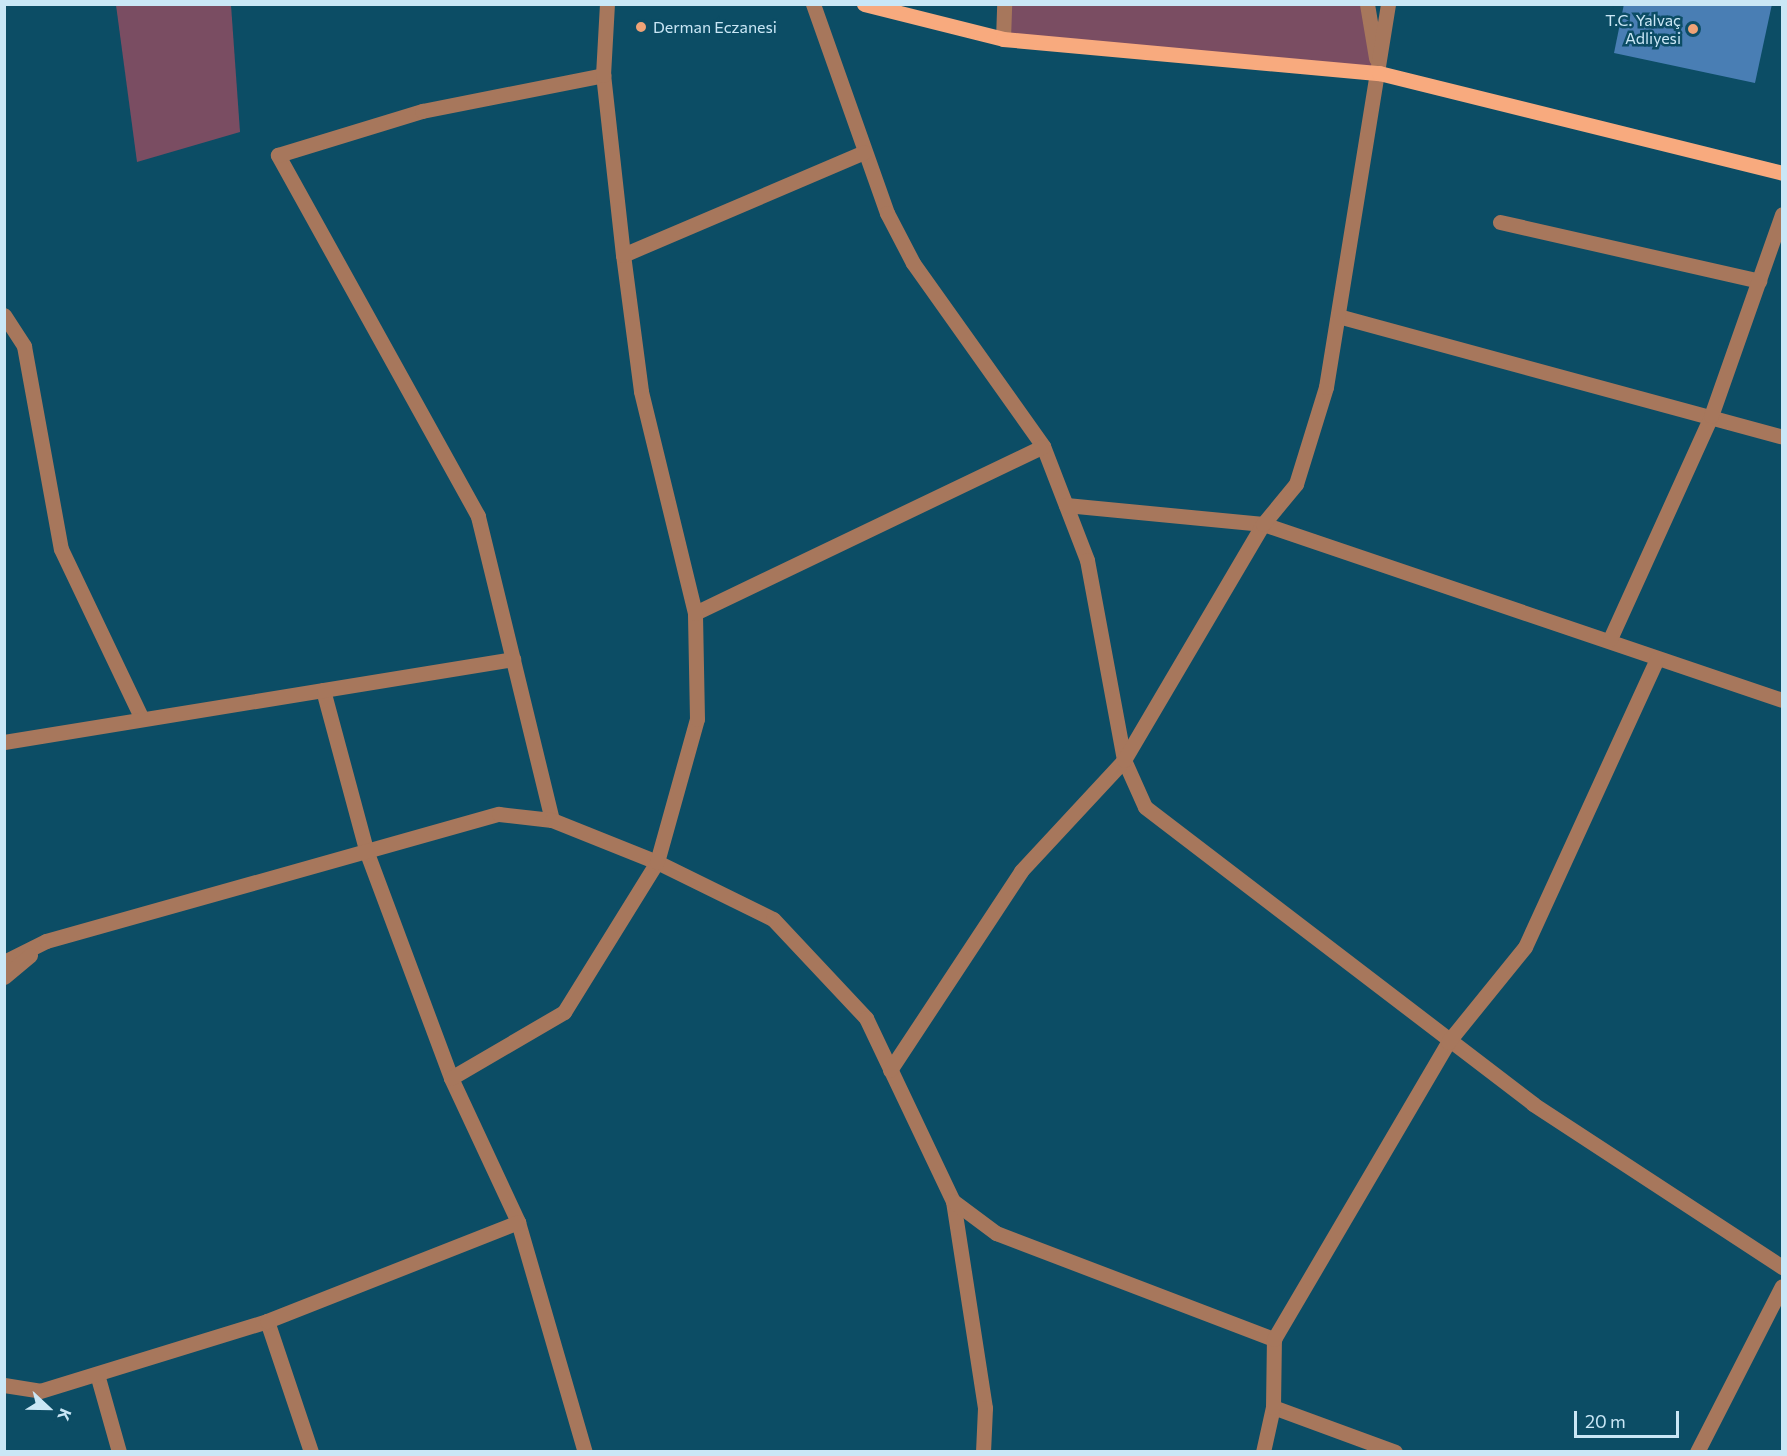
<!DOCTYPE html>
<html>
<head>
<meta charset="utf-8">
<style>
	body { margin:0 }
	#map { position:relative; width:1787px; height:1456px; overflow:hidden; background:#0c4d65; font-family:Commissioner,sans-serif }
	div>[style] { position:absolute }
	.green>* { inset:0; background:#7a4d62 }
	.building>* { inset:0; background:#497eb4 }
	.minor>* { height:15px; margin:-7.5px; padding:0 7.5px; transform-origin:7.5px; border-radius:7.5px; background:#a7775c }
	.major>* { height:15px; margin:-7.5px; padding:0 7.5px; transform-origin:7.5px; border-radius:7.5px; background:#f8aa7e }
	.dots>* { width:16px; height:16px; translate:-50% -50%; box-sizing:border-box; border:3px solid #0c4d65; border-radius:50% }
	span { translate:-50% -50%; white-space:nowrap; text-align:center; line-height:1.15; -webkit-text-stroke:5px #0c4d65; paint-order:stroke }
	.poi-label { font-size:16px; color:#cae7f6 }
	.right { translate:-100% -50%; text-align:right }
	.left { translate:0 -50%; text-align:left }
	.frame { position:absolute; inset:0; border:6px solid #cae7f6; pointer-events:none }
	.north { position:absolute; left:18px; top:1378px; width:60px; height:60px; -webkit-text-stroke:4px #0c4d65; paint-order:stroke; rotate:112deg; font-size:16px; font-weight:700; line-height:24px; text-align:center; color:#cae7f6 }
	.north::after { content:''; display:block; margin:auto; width:21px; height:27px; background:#cae7f6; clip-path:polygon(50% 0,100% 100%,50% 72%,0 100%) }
	.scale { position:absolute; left:1574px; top:1411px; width:105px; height:27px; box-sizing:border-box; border:3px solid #cae7f6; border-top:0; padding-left:8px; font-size:18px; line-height:21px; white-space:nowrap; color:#cae7f6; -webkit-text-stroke:4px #0c4d65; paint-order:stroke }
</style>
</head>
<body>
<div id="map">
	<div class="green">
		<div style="clip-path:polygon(116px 5px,231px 5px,240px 132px,137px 162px)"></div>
		<div style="clip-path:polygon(1004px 5px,1367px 5px,1379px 73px,1003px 39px)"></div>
	</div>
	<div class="building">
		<div style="clip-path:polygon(1624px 4px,1772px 4px,1755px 83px,1614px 53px)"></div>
	</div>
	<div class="minor">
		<div style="left:813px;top:4px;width:222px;rotate:70.5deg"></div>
		<div style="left:887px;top:213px;width:56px;rotate:62.5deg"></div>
		<div style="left:913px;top:263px;width:224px;rotate:54.6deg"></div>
		<div style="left:1043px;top:446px;width:122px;rotate:68.9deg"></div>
		<div style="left:1087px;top:560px;width:203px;rotate:79.5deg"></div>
		<div style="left:1124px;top:760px;width:51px;rotate:65.9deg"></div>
		<div style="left:1145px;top:807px;width:489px;rotate:37.4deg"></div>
		<div style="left:1533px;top:1104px;width:298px;rotate:33.2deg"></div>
		<div style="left:1367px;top:4px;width:55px;rotate:80.5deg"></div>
		<div style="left:1003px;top:39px;width:35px;rotate:-88deg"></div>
		<div style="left:1500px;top:222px;width:266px;rotate:12.8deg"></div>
		<div style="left:623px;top:255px;width:262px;rotate:-23.1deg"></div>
		<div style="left:4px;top:315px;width:37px;rotate:57deg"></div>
		<div style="left:24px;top:346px;width:206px;rotate:79.7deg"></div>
		<div style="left:61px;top:549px;width:188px;rotate:64.5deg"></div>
		<div style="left:1338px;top:316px;width:460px;rotate:15.2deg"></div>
		<div style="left:1066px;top:505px;width:198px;rotate:5.5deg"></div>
		<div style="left:1263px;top:524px;width:548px;rotate:18.73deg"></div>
		<div style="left:695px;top:613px;width:386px;rotate:-25.6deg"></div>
		<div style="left:1610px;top:639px;width:245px;rotate:-65.6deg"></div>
		<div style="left:1711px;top:416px;width:214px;rotate:-70.6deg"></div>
		<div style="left:323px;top:690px;width:169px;rotate:74.9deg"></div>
		<div style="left:367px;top:853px;width:240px;rotate:69.5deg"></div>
		<div style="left:451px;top:1078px;width:159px;rotate:65deg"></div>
		<div style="left:518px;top:1222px;width:240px;rotate:73.8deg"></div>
		<div style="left:4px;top:742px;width:516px;rotate:-9.26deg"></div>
		<div style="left:552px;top:820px;width:313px;rotate:-103.7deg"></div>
		<div style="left:478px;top:516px;width:413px;rotate:-119deg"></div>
		<div style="left:278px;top:155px;width:151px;rotate:-17deg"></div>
		<div style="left:422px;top:111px;width:185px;rotate:-11.2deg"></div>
		<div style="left:4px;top:962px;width:47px;rotate:-26.6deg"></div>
		<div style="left:46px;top:941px;width:470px;rotate:-15.7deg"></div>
		<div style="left:499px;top:814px;width:53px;rotate:6.5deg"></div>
		<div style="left:552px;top:820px;width:113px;rotate:21.8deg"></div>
		<div style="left:657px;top:862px;width:129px;rotate:26.2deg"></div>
		<div style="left:773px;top:919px;width:136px;rotate:46.8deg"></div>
		<div style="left:866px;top:1018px;width:203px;rotate:64.6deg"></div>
		<div style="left:953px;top:1201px;width:209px;rotate:81.2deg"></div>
		<div style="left:985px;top:1408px;width:44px;rotate:92.6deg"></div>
		<div style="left:4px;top:977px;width:34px;rotate:-40deg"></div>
		<div style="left:890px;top:1070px;width:238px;rotate:-56.6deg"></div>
		<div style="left:1021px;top:871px;width:151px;rotate:-47.1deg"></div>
		<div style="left:1124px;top:760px;width:274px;rotate:-59.5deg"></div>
		<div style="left:1263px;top:524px;width:52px;rotate:-50.5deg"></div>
		<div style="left:1296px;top:484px;width:102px;rotate:-72.8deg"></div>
		<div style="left:1326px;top:387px;width:388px;rotate:-80.8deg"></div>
		<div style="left:451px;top:1078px;width:131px;rotate:-30.3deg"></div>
		<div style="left:564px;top:1012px;width:176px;rotate:-58.2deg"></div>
		<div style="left:657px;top:862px;width:148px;rotate:-74.4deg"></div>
		<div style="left:697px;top:719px;width:106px;rotate:-91.1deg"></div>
		<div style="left:695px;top:613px;width:228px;rotate:-103.7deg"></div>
		<div style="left:641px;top:391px;width:137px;rotate:-97.5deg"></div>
		<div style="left:623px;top:255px;width:181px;rotate:-96.3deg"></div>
		<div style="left:603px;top:75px;width:71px;rotate:-86.8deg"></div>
		<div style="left:953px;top:1201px;width:54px;rotate:36.7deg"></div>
		<div style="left:996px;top:1233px;width:298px;rotate:20.9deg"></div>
		<div style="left:267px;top:1321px;width:138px;rotate:71.4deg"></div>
		<div style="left:97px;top:1374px;width:81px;rotate:74.2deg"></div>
		<div style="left:4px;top:1385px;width:36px;rotate:9deg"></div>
		<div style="left:40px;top:1391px;width:238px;rotate:-17.1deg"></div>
		<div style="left:267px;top:1321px;width:270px;rotate:-21.5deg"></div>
		<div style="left:1273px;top:1407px;width:130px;rotate:20.2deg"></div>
		<div style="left:1263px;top:1452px;width:46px;rotate:-77.5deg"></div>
		<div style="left:1273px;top:1407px;width:68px;rotate:-89.2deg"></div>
		<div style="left:1274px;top:1339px;width:344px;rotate:-59.6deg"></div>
		<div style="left:1448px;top:1042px;width:122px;rotate:-51deg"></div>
		<div style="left:1525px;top:947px;width:317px;rotate:-65.4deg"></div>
		<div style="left:1697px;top:1452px;width:186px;rotate:-62.9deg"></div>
	</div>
	<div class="major">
		<div style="left:864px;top:4px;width:143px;rotate:14.1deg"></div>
		<div style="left:1003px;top:39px;width:378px;rotate:5.2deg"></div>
		<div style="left:1379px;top:73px;width:415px;rotate:13.9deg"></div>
	</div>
	<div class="dots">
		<div style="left:641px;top:27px;background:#efa377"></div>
		<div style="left:1693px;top:29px;background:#efa377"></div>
	</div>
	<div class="poi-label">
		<span class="right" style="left:1681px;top:29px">T.C. Yalvaç<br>Adliyesi</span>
		<span class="left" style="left:653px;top:27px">Derman Eczanesi</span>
	</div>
	<div class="frame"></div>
	<div class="north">K</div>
	<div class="scale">20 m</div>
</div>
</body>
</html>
